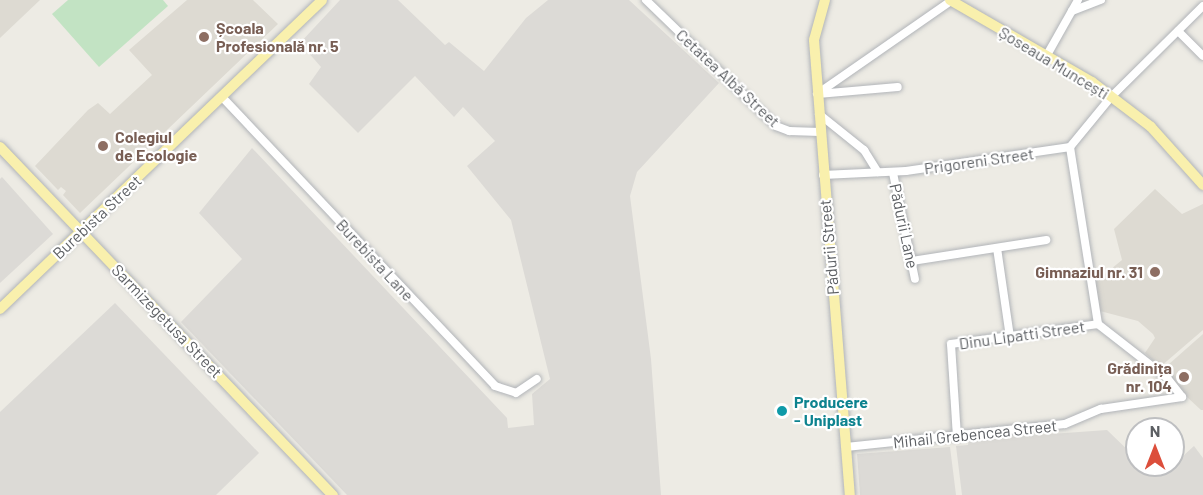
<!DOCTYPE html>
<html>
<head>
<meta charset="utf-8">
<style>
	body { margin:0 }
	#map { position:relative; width:1203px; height:495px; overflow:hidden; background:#edebe4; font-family:Barlow,sans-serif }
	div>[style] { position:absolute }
	.industrial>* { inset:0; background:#dcdad6 }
	.education>* { inset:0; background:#dddad2 }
	.green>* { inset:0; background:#c2e3c3 }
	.roads { filter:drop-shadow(0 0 2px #b1b4b8) drop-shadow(0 0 2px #b1b4b8) }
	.minor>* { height:8px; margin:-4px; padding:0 4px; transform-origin:4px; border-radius:4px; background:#fff }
	.major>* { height:10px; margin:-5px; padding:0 5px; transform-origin:5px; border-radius:5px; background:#f9f0ad }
	.dots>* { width:16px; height:16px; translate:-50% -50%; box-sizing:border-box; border:3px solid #fff; border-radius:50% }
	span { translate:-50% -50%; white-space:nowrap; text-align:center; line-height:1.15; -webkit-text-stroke:4.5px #fff; paint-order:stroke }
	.education-label { font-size:16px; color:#785e54; font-weight:700 }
	.left { translate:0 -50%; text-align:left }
	.right { translate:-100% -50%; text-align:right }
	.street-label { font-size:16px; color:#5c5f63 }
	.culture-label { font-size:16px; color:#0d838f; font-weight:700 }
	.north { position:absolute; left:1125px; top:417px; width:60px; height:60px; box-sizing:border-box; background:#fff; border:2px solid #bebfc1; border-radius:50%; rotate:0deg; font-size:16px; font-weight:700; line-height:24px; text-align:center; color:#5c5f63 }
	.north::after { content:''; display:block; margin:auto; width:21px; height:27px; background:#dc4e3b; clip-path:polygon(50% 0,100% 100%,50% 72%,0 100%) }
</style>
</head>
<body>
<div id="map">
	<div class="industrial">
		<div style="clip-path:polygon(340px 0,398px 0,445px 45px,449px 42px,484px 71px,526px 18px,548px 0,629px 0,719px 83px,637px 172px,630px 196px,651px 359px,661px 495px,347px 495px,181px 322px,242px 259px,199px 213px,252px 148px,507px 418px,508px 428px,534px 425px,532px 394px,550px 379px,511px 220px,467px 166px,495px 141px,463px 107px,454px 117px,415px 76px,358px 133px,309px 84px,321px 67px,300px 43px)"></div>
		<div style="clip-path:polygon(2px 177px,53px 234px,0 283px,0 179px)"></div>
		<div style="clip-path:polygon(115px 303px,259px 453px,216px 495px,0 495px,0 412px)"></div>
		<div style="clip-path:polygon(1107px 430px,1137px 459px,1137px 465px,1173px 465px,1194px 446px,1203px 458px,1203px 495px,962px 495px,956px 446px,968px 445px,969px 440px)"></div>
		<div style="clip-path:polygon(950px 447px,956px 495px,860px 495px,857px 454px)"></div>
	</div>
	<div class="education">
		<div style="clip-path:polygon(0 0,40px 0,0 38px)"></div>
		<div style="clip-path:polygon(187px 0,253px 0,278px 24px,80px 213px,63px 195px,66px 191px,61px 187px,58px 190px,35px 166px,88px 110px,98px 103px,110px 114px,152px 75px,129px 50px)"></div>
		<div style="clip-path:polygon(1155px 189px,1182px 214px,1203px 204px,1203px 330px,1160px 367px,1145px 353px,1155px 338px,1153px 334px,1138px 321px,1100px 311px,1095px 282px,1122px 260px,1114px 229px)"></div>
		<div style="clip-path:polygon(1203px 334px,1203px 410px,1201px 410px,1160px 372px)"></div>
	</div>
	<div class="green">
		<div style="clip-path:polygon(68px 0,163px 0,168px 6px,99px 67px,52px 14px)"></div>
	</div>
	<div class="roads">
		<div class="minor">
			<div style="left:646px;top:0;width:181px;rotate:44.1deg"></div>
			<div style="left:776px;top:126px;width:14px;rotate:21deg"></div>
			<div style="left:789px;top:131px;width:31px;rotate:2deg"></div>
			<div style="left:1072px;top:11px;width:31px;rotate:-21deg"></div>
			<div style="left:1178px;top:31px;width:35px;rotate:45deg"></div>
			<div style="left:1047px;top:55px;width:63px;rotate:-60.6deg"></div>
			<div style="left:817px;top:94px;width:163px;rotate:-34.8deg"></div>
			<div style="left:818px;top:94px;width:80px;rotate:-5deg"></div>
			<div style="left:223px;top:98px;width:396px;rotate:46.6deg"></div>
			<div style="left:495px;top:386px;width:22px;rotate:18deg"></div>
			<div style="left:516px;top:393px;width:25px;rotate:-34deg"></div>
			<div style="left:819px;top:114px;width:58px;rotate:38.7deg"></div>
			<div style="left:864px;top:150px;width:26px;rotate:58deg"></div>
			<div style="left:893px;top:173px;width:108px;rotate:78.3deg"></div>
			<div style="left:823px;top:175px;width:83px;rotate:-2.8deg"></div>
			<div style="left:906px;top:171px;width:166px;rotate:-8.3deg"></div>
			<div style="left:1070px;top:147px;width:65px;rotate:-50.6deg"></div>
			<div style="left:1111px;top:97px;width:129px;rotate:-44.7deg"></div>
			<div style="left:997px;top:248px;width:90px;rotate:81.7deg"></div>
			<div style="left:912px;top:261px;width:136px;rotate:-8.9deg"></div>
			<div style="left:957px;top:437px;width:93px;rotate:-93.7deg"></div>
			<div style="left:951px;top:344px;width:148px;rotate:-7.7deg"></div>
			<div style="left:846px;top:447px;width:220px;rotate:-6deg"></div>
			<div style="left:1065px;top:424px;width:39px;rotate:-23deg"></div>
			<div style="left:1101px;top:409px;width:82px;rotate:-8.4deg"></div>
			<div style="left:1182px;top:397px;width:24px;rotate:-128deg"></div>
			<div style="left:1167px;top:378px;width:88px;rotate:-142deg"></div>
			<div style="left:1098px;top:324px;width:179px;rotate:-99deg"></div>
		</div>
		<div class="major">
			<div style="left:825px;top:0;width:41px;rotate:105.4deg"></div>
			<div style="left:814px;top:40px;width:456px;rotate:85.5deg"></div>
			<div style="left:950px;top:0;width:164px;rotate:30deg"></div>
			<div style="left:1092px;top:82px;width:74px;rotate:37.3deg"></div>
			<div style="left:1151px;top:127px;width:78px;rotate:48.1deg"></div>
			<div style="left:0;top:147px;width:482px;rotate:46.3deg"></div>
			<div style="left:0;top:309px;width:446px;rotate:-43.8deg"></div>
		</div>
	</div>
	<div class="dots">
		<div style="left:204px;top:37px;background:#8d6e63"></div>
		<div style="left:103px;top:146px;background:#8d6e63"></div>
		<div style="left:1155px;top:272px;background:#8d6e63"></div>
		<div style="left:1184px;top:377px;background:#8d6e63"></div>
		<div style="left:782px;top:411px;background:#0f9aa8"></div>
	</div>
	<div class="education-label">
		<span class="left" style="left:216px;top:37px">Școala<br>Profesională nr. 5</span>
		<span class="left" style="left:115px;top:146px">Colegiul<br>de Ecologie</span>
		<span class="right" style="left:1143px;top:272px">Gimnaziul nr. 31</span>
		<span class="right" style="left:1172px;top:377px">Grădinița<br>nr. 104</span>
	</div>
	<div class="street-label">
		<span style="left:1054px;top:63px;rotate:31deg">Șoseaua Muncești</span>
		<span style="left:728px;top:78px;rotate:43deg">Cetatea Albă Street</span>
		<span style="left:979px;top:161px;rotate:-8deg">Prigoreni Street</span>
		<span style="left:97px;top:217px;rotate:-43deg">Burebista Street</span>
		<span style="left:904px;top:226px;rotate:78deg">Pădurii Lane</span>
		<span style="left:829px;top:247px;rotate:-95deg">Pădurii Street</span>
		<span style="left:375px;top:260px;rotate:47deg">Burebista Lane</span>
		<span style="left:167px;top:321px;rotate:46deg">Sarmizegetusa Street</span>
		<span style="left:1022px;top:335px;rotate:-8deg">Dinu Lipatti Street</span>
		<span style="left:975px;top:434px;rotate:-6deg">Mihail Grebencea Street</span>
	</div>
	<div class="culture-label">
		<span class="left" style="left:794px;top:411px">Producere<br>- Uniplast</span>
	</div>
	<div class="north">N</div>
</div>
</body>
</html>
